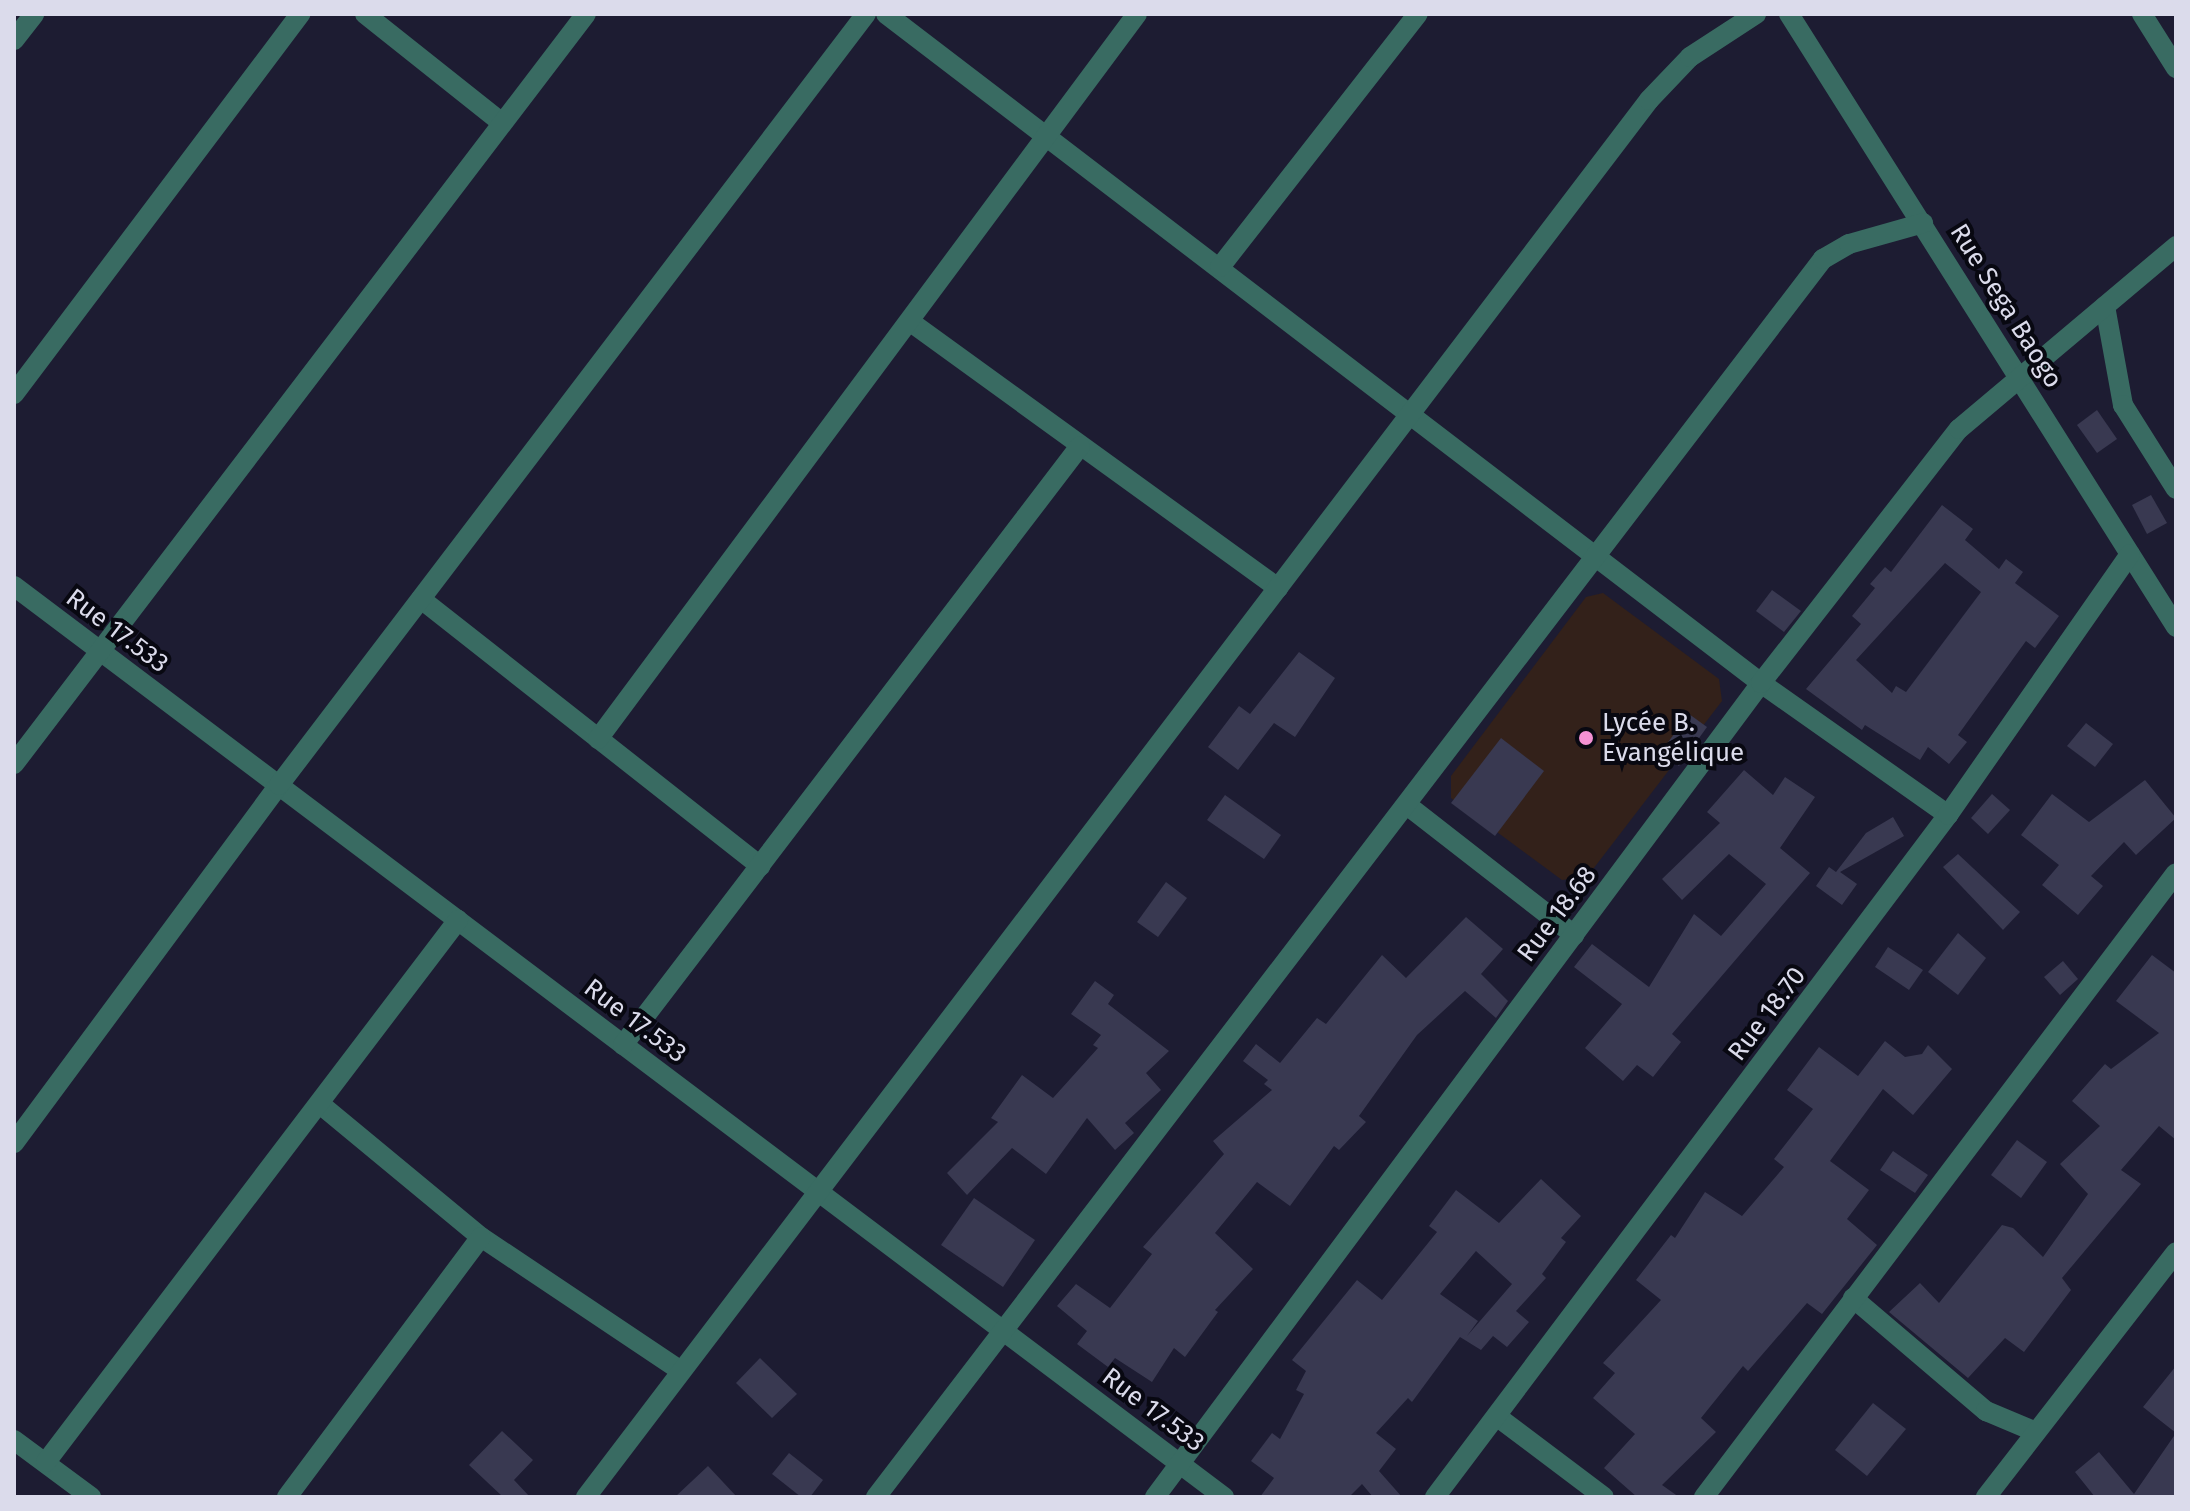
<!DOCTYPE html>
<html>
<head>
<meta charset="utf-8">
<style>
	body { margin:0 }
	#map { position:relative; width:2190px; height:1511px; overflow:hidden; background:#1d1c32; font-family:"Fira Sans",sans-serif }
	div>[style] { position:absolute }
	.education>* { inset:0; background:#33211a }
	.building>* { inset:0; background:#393951 }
	.street>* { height:20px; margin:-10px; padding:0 10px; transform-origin:10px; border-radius:10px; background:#396b62 }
	.dots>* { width:22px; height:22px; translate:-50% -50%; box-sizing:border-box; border:4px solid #080811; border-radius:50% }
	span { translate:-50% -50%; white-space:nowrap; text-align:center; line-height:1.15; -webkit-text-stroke:8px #080811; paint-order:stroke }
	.street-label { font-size:26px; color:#dbdbeb }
	.poi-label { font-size:26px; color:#dbdbeb }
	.left { translate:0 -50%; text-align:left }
	.frame { position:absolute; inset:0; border:16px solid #dbdbeb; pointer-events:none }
</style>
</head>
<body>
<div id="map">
	<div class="education">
		<div style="clip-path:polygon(1603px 593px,1719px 679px,1722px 701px,1587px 877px,1562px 880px,1451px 798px,1451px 776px,1586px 597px)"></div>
	</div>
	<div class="building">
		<div style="clip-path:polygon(2097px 410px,2117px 439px,2097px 453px,2077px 425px)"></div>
		<div style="clip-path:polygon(2151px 495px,2167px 523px,2147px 534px,2132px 505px)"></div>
		<div style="clip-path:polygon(evenodd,1942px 505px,1973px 529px,1965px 540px,1999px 569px,2006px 559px,2023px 572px,2015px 583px,2059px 616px,2035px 648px,2026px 641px,1958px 735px,1967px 742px,1949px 764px,1928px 747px,1920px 760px,1865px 725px,1862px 730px,1806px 689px,1861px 624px,1852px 616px,1875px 588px,1870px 584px,1885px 567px,1891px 572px,1942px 505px,1945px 563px,1981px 592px,1906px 692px,1896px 686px,1892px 693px,1856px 660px,1945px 563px)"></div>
		<div style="clip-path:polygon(1772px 590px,1801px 611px,1784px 632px,1756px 611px)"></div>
		<div style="clip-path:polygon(1299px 652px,1335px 678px,1295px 737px,1274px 723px,1238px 770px,1208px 747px,1239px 706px,1250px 714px)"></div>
		<div style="clip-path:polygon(1689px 714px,1707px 727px,1679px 766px,1660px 753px)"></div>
		<div style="clip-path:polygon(2086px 723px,2113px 744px,2095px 767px,2067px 746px)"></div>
		<div style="clip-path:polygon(1501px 738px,1544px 771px,1495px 836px,1451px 803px)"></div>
		<div style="clip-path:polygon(1744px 770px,1773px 795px,1785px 777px,1815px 797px,1780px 848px,1810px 873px,1672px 1034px,1681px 1042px,1653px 1077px,1637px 1065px,1623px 1081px,1585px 1048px,1622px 1004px,1574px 967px,1592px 944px,1649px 987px,1694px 914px,1721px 936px,1766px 884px,1729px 854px,1682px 900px,1662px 879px,1720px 823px,1707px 812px)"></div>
		<div style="clip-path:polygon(2145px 780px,2176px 818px,2136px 855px,2124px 842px,2091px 876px,2103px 886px,2078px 915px,2042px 885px,2059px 865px,2021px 835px,2052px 794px,2089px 822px)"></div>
		<div style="clip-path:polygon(1992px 794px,2010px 810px,1988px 834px,1971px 818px)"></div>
		<div style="clip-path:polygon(1225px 795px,1281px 835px,1264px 859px,1207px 820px)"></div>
		<div style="clip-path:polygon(1893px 817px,1904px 836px,1840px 872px,1857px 884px,1842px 905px,1816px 886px,1829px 867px,1836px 872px,1866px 833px)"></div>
		<div style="clip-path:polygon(1958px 854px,2020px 912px,2003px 930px,1943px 867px)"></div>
		<div style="clip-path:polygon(1166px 882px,1187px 898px,1158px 937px,1137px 922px)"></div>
		<div style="clip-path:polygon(1466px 917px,1503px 949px,1481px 974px,1508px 1001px,1496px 1018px,1465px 991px,1417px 1035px,1359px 1116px,1366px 1122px,1339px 1150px,1334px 1146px,1290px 1206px,1257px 1182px,1215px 1233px,1253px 1269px,1215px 1310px,1218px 1312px,1185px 1357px,1174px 1348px,1152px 1382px,1115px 1358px,1108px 1367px,1077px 1344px,1087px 1331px,1057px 1306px,1076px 1284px,1110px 1308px,1152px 1254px,1143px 1247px,1224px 1154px,1213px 1141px,1272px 1090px,1264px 1084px,1268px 1080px,1243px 1061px,1256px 1044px,1280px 1063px,1317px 1018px,1326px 1024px,1382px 955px,1406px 978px)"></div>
		<div style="clip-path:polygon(1958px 933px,1986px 958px,1958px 995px,1928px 972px)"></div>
		<div style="clip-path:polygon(1888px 947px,1923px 970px,1909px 990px,1875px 967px)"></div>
		<div style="clip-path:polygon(2152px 955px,2176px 973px,2176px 1140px,2159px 1126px,2121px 1170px,2141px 1184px,2062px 1278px,2071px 1290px,2024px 1352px,2005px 1338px,1968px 1378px,1889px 1312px,1920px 1283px,1939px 1303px,2002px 1225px,2013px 1228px,2043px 1257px,2088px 1194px,2060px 1164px,2100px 1126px,2072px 1101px,2105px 1064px,2111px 1069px,2159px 1033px,2116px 1001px)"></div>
		<div style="clip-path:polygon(2063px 961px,2078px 979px,2060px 995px,2044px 977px)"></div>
		<div style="clip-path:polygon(1095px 981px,1114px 995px,1108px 1004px,1169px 1051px,1146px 1073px,1161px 1090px,1125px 1123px,1134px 1133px,1115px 1150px,1087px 1118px,1046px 1174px,1012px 1148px,967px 1195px,947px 1173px,998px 1122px,991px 1118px,1022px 1075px,1053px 1098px,1098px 1048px,1093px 1045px,1101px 1035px,1071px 1014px)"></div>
		<div style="clip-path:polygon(1885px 1041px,1905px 1057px,1922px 1054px,1928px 1045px,1952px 1069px,1913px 1115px,1883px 1089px,1830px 1161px,1869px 1190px,1847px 1219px,1877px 1245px,1822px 1314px,1807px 1303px,1748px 1371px,1743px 1366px,1701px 1418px,1716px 1432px,1662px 1485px,1679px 1497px,1637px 1497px,1604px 1468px,1635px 1434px,1593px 1398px,1615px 1373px,1603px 1363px,1661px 1300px,1636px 1280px,1671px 1235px,1675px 1238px,1705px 1192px,1742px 1216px,1784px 1167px,1774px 1159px,1813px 1109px,1787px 1090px,1819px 1047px,1858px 1076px)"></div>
		<div style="clip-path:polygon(2017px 1140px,2047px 1162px,2021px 1198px,1991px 1175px)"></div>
		<div style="clip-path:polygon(1893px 1151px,1928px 1175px,1915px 1193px,1880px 1170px)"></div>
		<div style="clip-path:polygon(evenodd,1541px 1179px,1581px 1216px,1561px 1238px,1566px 1242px,1542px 1274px,1546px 1278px,1516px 1311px,1529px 1322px,1507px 1347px,1493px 1336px,1481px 1350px,1460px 1337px,1412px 1402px,1408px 1398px,1376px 1433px,1396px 1449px,1379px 1471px,1402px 1497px,1373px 1497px,1362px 1484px,1349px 1497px,1260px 1497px,1274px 1478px,1251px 1461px,1272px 1433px,1280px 1439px,1304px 1394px,1296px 1390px,1306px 1371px,1292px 1360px,1357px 1280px,1382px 1300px,1437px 1232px,1429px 1226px,1456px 1190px,1499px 1223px,1541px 1179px,1476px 1251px,1512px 1284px,1467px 1336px,1478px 1321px,1440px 1294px,1476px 1251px)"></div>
		<div style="clip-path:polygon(974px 1198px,1035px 1240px,1003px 1287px,941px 1245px)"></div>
		<div style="clip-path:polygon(760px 1358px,797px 1394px,772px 1418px,736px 1383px)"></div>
		<div style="clip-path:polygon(2176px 1366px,2176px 1497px,2095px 1497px,2075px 1472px,2099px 1452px,2134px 1494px,2176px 1433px,2143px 1407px)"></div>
		<div style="clip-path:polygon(1873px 1403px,1906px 1429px,1867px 1476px,1835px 1450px)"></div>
		<div style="clip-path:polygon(502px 1431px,533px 1460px,514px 1480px,530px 1497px,503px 1497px,469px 1465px)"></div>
		<div style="clip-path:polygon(789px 1453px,823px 1480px,810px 1497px,801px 1497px,772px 1474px)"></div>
		<div style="clip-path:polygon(708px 1466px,737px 1497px,675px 1497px)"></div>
	</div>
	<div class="street">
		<div style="left:365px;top:14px;width:175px;rotate:38.5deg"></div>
		<div style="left:886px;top:14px;width:1101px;rotate:37.4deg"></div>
		<div style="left:1761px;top:683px;width:229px;rotate:35.2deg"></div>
		<div style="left:1789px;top:14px;width:725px;rotate:57.73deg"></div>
		<div style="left:2142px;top:14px;width:64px;rotate:57.8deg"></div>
		<div style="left:14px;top:40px;width:33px;rotate:-52deg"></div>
		<div style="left:1220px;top:267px;width:321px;rotate:-52deg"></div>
		<div style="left:2105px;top:306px;width:101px;rotate:79.7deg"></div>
		<div style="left:2123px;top:405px;width:99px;rotate:57.8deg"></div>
		<div style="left:912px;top:323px;width:452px;rotate:35.9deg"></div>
		<div style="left:14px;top:394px;width:476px;rotate:-53deg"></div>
		<div style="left:14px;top:586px;width:1515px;rotate:36.98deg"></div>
		<div style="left:421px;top:599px;width:432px;rotate:38.2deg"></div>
		<div style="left:598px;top:739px;width:903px;rotate:-53.37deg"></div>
		<div style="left:14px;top:764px;width:943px;rotate:-52.67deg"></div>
		<div style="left:1407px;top:805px;width:212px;rotate:37.9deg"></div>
		<div style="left:623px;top:1045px;width:753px;rotate:-52.66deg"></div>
		<div style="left:320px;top:1104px;width:209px;rotate:39.6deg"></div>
		<div style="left:481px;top:1237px;width:239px;rotate:33.8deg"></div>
		<div style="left:14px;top:1143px;width:445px;rotate:-53.5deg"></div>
		<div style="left:279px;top:785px;width:969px;rotate:-52.72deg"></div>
		<div style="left:1853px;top:1298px;width:175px;rotate:40.4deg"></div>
		<div style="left:1986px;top:1411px;width:54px;rotate:22.8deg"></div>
		<div style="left:1499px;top:1418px;width:131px;rotate:37deg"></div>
		<div style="left:14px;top:1440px;width:96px;rotate:36.5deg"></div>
		<div style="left:46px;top:1462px;width:681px;rotate:-52.76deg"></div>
		<div style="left:287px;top:1497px;width:324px;rotate:-53.3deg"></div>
		<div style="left:586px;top:1497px;width:1755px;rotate:-52.73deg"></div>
		<div style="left:1649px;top:100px;width:59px;rotate:-46.4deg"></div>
		<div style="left:1690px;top:57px;width:79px;rotate:-33.1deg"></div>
		<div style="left:876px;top:1497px;width:1559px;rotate:-52.59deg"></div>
		<div style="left:1823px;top:259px;width:30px;rotate:-30deg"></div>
		<div style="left:1849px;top:244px;width:77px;rotate:-15.8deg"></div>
		<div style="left:1155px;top:1497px;width:1015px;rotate:-53.33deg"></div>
		<div style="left:1761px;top:683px;width:322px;rotate:-52.1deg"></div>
		<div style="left:1959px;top:429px;width:284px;rotate:-40.1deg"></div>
		<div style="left:1435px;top:1497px;width:853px;rotate:-53.05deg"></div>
		<div style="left:1948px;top:815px;width:318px;rotate:-55.1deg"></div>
		<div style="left:1704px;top:1497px;width:782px;rotate:-52.9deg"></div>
		<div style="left:1986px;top:1497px;width:310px;rotate:-52.2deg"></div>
	</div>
	<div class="dots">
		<div style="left:1586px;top:738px;background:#f491d3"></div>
	</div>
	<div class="street-label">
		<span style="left:2006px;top:306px;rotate:58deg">Rue Sega Baogo</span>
		<span style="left:117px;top:631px;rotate:37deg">Rue 17.533</span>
		<span style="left:1557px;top:914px;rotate:-53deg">Rue 18.68</span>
		<span style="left:1767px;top:1014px;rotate:-53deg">Rue 18.70</span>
		<span style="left:635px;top:1021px;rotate:37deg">Rue 17.533</span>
		<span style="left:1153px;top:1410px;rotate:37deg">Rue 17.533</span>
	</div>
	<div class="poi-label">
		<span class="left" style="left:1602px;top:738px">Lycée B.<br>Evangélique</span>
	</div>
	<div class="frame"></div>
</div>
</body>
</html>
